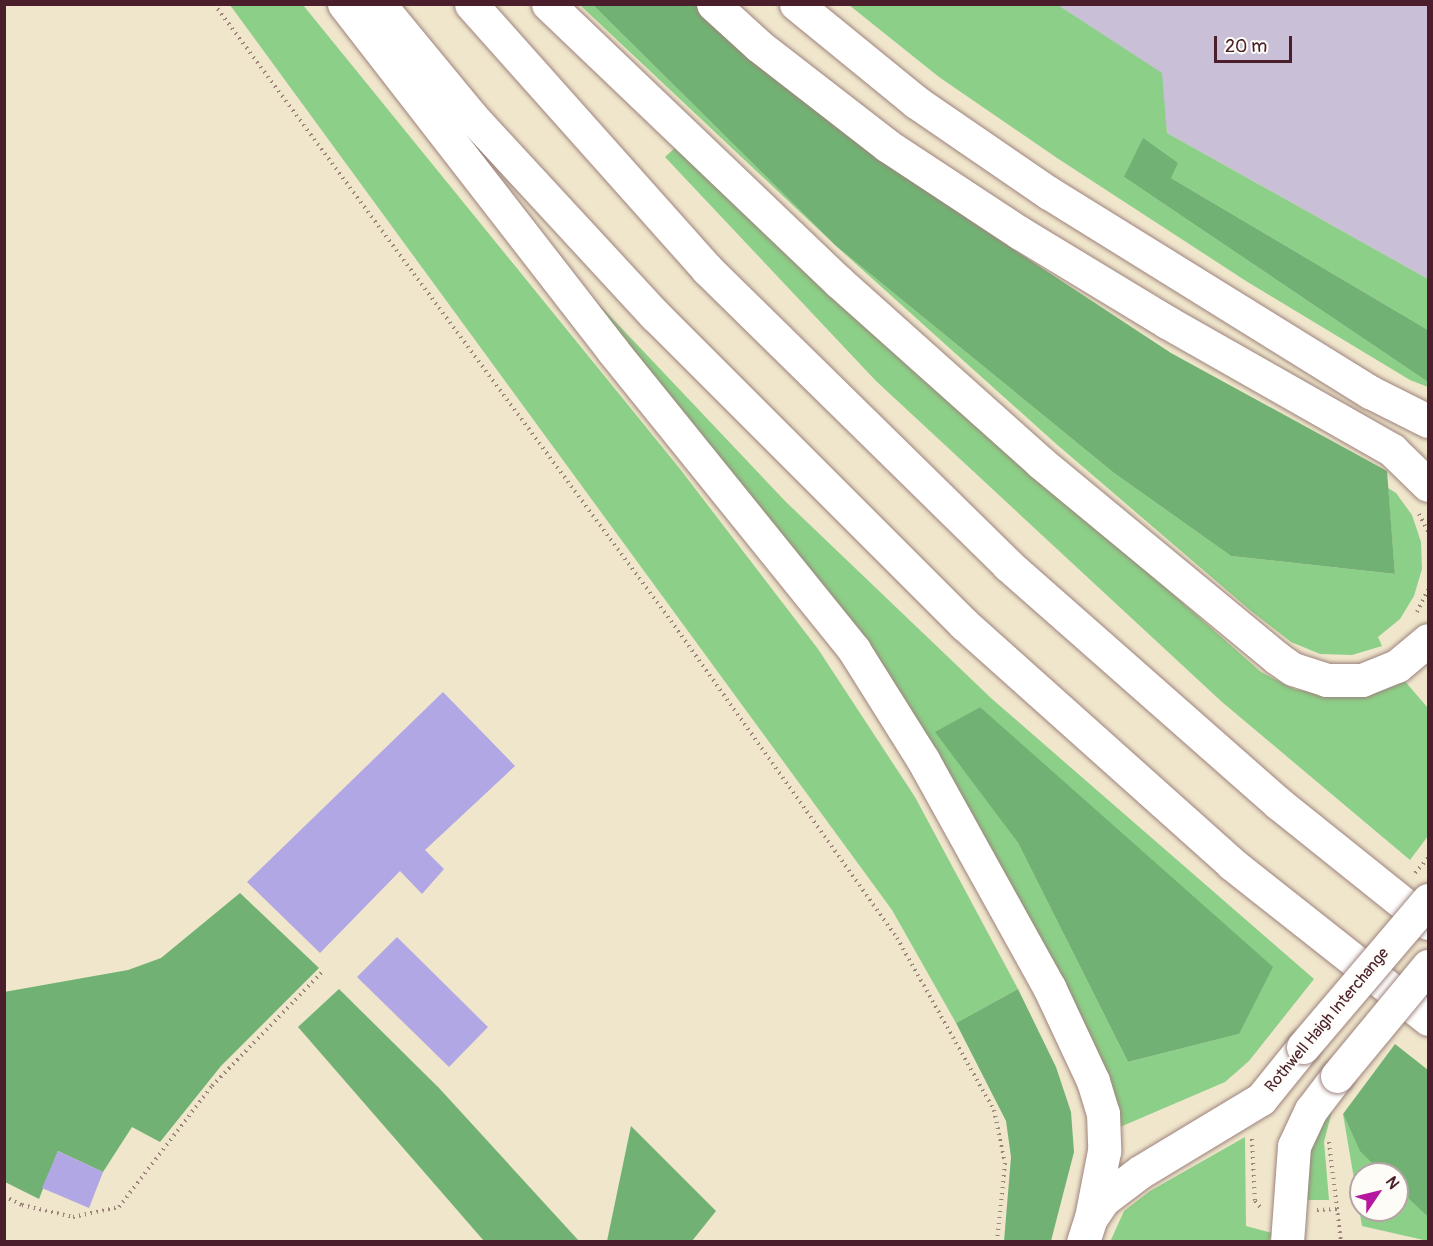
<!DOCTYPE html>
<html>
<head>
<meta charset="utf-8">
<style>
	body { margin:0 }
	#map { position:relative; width:1433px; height:1246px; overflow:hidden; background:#f0e6cc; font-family:Pangolin,sans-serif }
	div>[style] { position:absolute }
	.industrial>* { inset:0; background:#c9bfd7 }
	.green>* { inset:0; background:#8ccf88 }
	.forest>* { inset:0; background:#71b274 }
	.building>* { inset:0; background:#b1a7e5 }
	.path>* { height:4px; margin-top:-2px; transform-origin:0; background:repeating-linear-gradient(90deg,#9d827c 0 1.5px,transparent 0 6px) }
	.roads { filter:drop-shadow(0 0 2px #9d827c) drop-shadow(0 0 2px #9d827c) }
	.primary>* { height:33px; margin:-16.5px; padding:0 16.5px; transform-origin:16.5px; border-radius:16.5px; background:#fff }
	.motorway>* { height:33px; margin:-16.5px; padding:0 16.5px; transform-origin:16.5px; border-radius:16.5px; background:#fff }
	.path-bridge>* { height:4px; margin-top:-2px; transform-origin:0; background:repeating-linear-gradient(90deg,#9d827c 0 1.5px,transparent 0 6px) }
	.bridges { filter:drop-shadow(0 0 2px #9d827c) drop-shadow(0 0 2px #9d827c) }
	.primary-bridge>* { height:33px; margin:-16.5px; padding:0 16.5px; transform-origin:16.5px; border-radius:16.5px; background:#fff }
	span { translate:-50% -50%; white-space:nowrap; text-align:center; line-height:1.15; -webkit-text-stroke:4.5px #fdfcf7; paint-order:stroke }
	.street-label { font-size:16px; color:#4a1f2b }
	.frame { position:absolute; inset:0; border:6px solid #4a1f2b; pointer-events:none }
	.north { position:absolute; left:1349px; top:1162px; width:60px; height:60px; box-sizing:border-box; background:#fdfcf7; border:2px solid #b5a4a5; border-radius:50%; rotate:55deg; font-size:16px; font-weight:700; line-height:24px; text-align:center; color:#4a1f2b }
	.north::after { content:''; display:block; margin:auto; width:21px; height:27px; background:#b5179e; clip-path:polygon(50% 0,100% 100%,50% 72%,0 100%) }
	.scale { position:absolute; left:1214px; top:36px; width:78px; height:27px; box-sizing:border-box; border:3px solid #4a1f2b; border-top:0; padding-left:8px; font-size:18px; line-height:21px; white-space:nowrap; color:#4a1f2b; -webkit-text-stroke:4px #fdfcf7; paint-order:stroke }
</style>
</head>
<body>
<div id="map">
	<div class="industrial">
		<div style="clip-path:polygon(1058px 5px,1428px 5px,1428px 279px,1167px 133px,1161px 73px)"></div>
	</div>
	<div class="green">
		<div style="clip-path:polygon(230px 5px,303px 5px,680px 469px,818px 649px,915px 797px,1018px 989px,956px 1023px,892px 910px)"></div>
		<div style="clip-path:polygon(580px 5px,593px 5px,836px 246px,1114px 473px,1231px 556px,1395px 574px,1388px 488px,1396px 493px,1412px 515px,1421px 542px,1422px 569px,1414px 596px,1400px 619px,1378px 637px,1382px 646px,1352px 655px,1320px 654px,1291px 642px,1251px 611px,1054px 442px,836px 246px)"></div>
		<div style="clip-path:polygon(849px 5px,1058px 5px,1162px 73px,1167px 133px,1428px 279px,1428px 330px,1171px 178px,1124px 177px,1428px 382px,1428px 387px,1410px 380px,1246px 281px,1057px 158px,939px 77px)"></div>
		<div style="clip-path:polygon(677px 146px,826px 288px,1261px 672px,1294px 689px,1331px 696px,1403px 679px,1428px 708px,1428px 836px,1410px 860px,1222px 702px,876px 381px,665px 157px)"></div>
		<div style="clip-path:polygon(evenodd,574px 278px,786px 502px,992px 699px,1314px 979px,1249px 1061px,1225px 1082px,1120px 1127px,1063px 989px,990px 849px,574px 278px,980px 707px,1239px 1034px,1128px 1062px,1018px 843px,936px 732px,980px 707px)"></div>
		<div style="clip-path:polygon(1332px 1111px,1324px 1142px,1329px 1200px,1307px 1200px,1304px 1182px,1312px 1138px)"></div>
		<div style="clip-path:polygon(1343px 1114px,1360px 1150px,1383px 1174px,1361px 1174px,1361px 1210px,1397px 1210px,1397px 1188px,1428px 1217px,1428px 1241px,1362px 1226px)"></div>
		<div style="clip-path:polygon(1245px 1137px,1246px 1226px,1272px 1233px,1269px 1241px,1110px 1242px,1124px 1211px,1150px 1191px)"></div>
	</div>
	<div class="forest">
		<div style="clip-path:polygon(593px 5px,696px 5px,807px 100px,972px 222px,1171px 353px,1387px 471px,1395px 574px,1231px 556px,1114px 473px,836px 246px)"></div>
		<div style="clip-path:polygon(1143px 138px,1178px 163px,1171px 178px,1428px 330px,1428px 382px,1124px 177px)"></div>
		<div style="clip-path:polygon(980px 707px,1273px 967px,1239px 1034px,1128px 1062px,1018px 843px,935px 732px)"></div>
		<div style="clip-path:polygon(240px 893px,319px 968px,221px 1066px,160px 1142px,132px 1127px,103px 1172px,58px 1151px,39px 1199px,5px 1182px,4px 992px,128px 970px,161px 958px)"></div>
		<div style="clip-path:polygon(339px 989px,439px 1088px,579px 1241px,484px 1241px,298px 1027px)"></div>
		<div style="clip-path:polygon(1018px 989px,1056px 1067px,1071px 1112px,1074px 1152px,1051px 1241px,1004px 1241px,1011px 1157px,1006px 1121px,956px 1023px)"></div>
		<div style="clip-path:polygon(1395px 1044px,1428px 1070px,1428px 1217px,1397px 1188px,1397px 1174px,1383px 1174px,1360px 1151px,1343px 1114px)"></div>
		<div style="clip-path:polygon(631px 1126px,716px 1211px,692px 1241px,607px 1241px)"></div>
	</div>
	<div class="building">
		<div style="clip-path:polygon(443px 692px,515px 766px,425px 850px,444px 869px,422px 894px,400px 871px,320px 953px,247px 882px)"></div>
		<div style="clip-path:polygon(397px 937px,488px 1027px,449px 1067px,357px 977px)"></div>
		<div style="clip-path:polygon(58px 1151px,103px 1172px,89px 1208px,42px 1188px)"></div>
	</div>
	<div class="path">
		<div style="left:214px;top:4px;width:768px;rotate:53.47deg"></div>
		<div style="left:671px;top:621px;width:389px;rotate:54.5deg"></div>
		<div style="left:897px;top:938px;width:197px;rotate:60.6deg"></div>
		<div style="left:994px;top:1110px;width:54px;rotate:78.3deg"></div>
		<div style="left:1005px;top:1163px;width:79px;rotate:95.8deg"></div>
		<div style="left:1419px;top:514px;width:20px;rotate:63deg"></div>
		<div style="left:1417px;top:612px;width:25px;rotate:-64deg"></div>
		<div style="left:1252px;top:1139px;width:62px;rotate:87.2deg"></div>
		<div style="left:1255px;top:1201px;width:8px;rotate:50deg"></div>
		<div style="left:1329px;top:1142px;width:101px;rotate:83.2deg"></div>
		<div style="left:4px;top:1196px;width:20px;rotate:27deg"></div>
		<div style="left:22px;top:1205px;width:52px;rotate:13.2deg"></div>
		<div style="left:73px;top:1217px;width:47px;rotate:-12.3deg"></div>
		<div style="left:119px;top:1207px;width:153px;rotate:-52.5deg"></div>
		<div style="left:212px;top:1086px;width:160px;rotate:-46deg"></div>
		<div style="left:1317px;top:1210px;width:20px;rotate:-3deg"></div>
	</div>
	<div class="roads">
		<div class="primary">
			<div style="left:713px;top:4px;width:62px;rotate:42.4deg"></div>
			<div style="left:759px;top:46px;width:163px;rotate:37.8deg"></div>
			<div style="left:888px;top:146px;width:158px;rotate:33.4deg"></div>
			<div style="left:1020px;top:233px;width:172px;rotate:31.2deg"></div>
			<div style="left:1167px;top:322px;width:259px;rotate:29.6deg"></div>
			<div style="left:1392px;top:450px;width:50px;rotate:44.2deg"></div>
			<div style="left:796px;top:4px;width:155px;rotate:39.2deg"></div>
			<div style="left:916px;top:102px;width:161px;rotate:34.4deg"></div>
			<div style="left:1049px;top:193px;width:378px;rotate:31.8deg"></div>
			<div style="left:1370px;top:392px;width:65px;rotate:26.6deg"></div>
			<div style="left:1083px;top:1242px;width:25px;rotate:-72deg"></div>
			<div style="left:1091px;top:1218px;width:22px;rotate:-56deg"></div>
			<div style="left:1103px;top:1200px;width:46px;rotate:-37.1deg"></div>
			<div style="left:1140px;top:1172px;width:141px;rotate:-31.1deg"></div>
			<div style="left:1261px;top:1099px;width:67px;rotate:-51.1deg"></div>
			<div style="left:1287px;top:1242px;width:96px;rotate:-85.8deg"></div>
			<div style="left:1294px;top:1146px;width:40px;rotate:-65deg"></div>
			<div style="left:1311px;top:1110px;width:43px;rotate:-52.6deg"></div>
		</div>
		<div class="motorway">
			<div style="left:344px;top:4px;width:439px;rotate:52.2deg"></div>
			<div style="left:613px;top:351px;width:384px;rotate:51.1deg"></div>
			<div style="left:854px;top:650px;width:130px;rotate:57.9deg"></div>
			<div style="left:923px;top:760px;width:260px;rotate:61deg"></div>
			<div style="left:1049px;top:987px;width:104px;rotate:64.9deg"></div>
			<div style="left:1093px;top:1081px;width:34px;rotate:73deg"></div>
			<div style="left:1103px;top:1113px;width:38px;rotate:88deg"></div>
			<div style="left:1104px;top:1151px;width:68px;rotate:101deg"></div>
			<div style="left:379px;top:4px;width:146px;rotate:50.5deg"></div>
			<div style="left:472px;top:117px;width:270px;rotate:47.3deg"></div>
			<div style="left:655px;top:315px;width:437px;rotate:45deg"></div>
			<div style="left:964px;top:624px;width:360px;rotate:41.8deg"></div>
			<div style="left:1232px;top:864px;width:250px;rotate:38.3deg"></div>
			<div style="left:471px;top:4px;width:355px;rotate:48.3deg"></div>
			<div style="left:707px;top:269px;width:422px;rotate:44.5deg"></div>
			<div style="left:1008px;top:565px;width:360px;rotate:41.4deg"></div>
			<div style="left:1278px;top:803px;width:192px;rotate:38.7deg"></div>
			<div style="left:548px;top:4px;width:402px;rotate:43.7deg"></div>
			<div style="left:839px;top:282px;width:270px;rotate:41.8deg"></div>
			<div style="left:1040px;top:462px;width:308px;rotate:39.6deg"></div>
			<div style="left:1277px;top:658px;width:19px;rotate:35deg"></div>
			<div style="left:1293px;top:669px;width:35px;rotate:18deg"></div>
			<div style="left:1326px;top:680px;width:36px"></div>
			<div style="left:1362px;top:680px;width:38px;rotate:-22deg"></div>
			<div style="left:1397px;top:666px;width:40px;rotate:-40deg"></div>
		</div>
	</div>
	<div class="path-bridge">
		<div style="left:1415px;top:873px;width:20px;rotate:-49deg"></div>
	</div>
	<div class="bridges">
		<div class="primary-bridge">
			<div style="left:1303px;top:1047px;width:193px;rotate:-49.6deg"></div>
			<div style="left:1337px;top:1076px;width:143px;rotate:-50.4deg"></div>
		</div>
	</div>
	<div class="street-label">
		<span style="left:1327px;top:1020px;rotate:-50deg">Rothwell Haigh Interchange</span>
	</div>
	<div class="frame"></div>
	<div class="north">N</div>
	<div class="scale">20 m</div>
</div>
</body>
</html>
